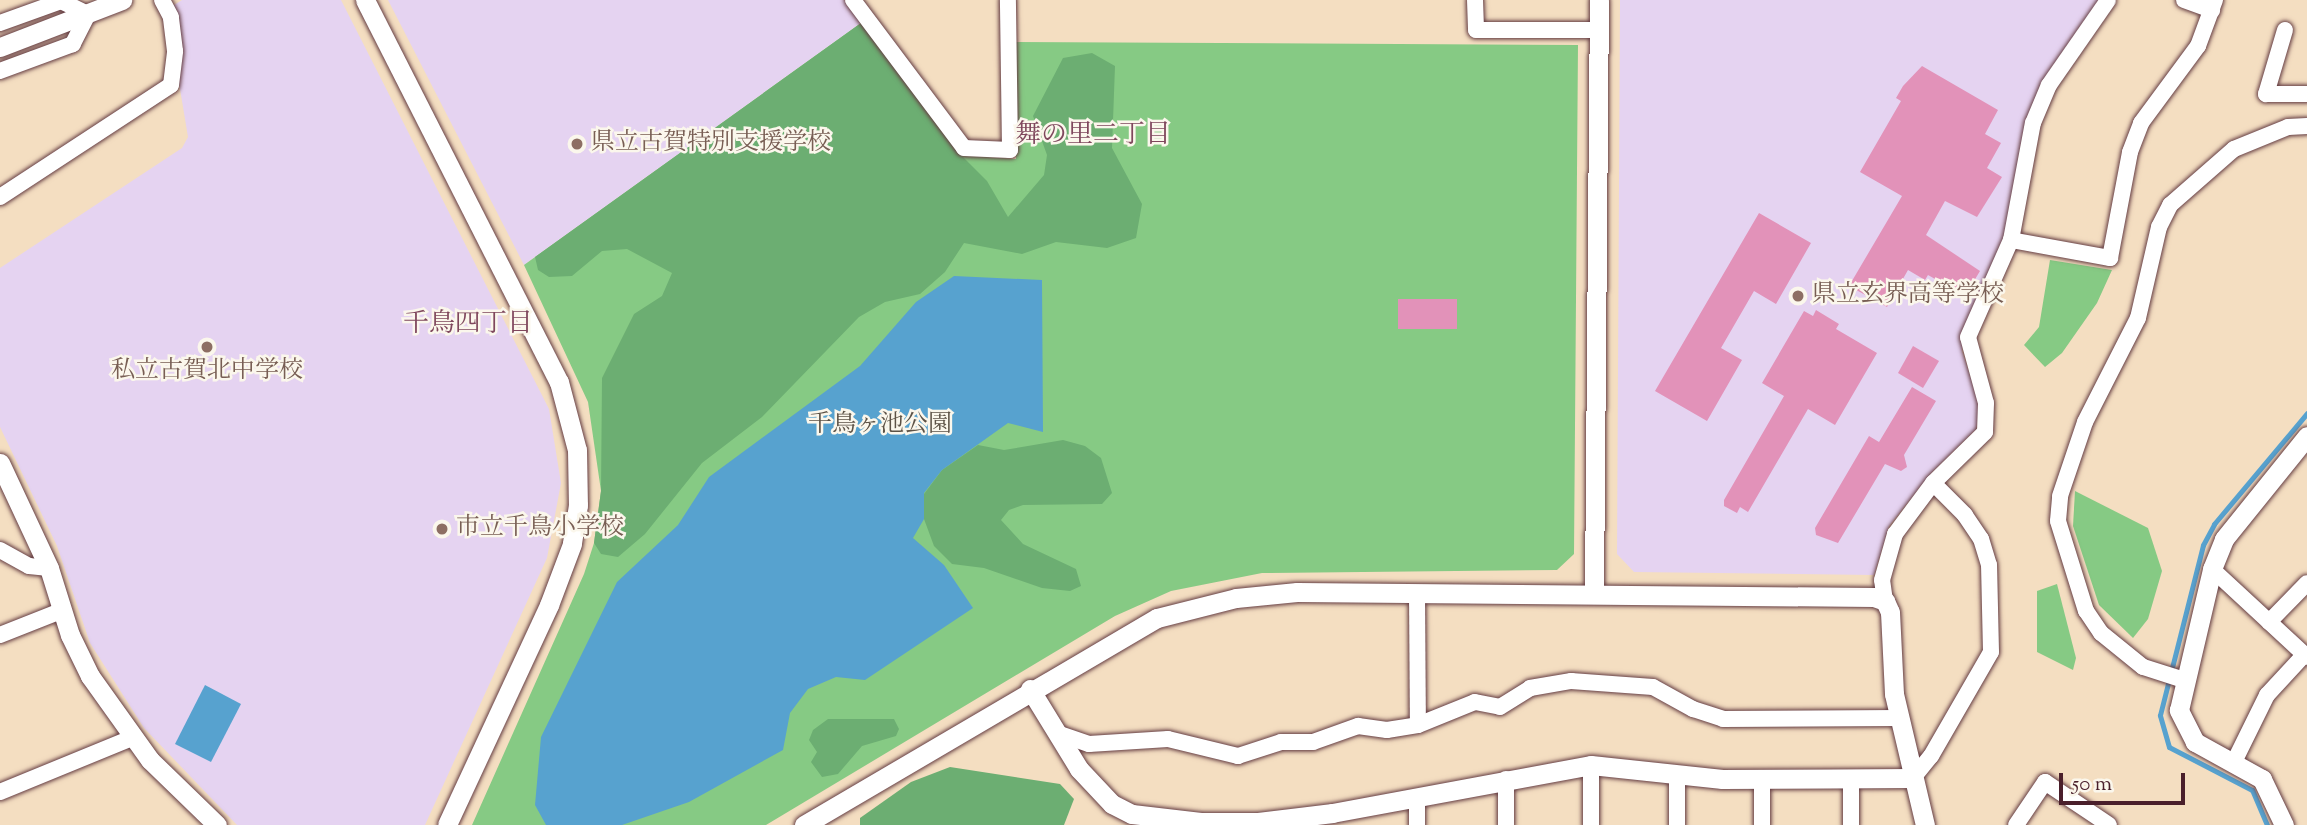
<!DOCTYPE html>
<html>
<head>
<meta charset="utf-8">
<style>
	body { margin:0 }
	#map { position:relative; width:2307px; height:825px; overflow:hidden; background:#f4dec1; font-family:"Sorts Mill Goudy","Noto Serif JP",serif }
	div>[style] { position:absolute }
	.built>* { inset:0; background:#e5d3f1 }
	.green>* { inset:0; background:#86ca84 }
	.forest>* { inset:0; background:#6cae72 }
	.water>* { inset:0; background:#57a2cf }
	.stream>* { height:5px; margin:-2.5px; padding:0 2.5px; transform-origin:2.5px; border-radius:2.5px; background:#57a2cf }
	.building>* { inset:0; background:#e292b9 }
	.roads { filter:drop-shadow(0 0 2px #643c42) drop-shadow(0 0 2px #643c42) }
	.minor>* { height:16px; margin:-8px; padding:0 8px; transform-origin:8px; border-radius:8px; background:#fff }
	.tertiary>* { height:19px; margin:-9.5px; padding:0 9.5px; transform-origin:9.5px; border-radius:9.5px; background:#fff }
	.dots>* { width:19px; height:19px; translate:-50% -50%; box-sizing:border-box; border:4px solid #fbf7ec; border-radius:50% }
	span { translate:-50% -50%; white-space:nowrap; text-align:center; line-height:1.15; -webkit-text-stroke:5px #fbf7ec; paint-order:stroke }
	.education-label { font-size:24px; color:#785e54 }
	.left { translate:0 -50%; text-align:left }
	.park-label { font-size:24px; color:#5c5246 }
	.neighbourhood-label { font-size:26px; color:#7f475d }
	.scale { position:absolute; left:2059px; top:773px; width:126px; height:32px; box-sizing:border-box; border:4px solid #4a1f2b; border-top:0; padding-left:9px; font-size:21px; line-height:24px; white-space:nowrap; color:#4a1f2b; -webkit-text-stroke:5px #fbf7ec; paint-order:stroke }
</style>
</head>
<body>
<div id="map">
	<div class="built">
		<div style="clip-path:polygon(182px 0,341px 0,549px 409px,561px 483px,547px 558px,425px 825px,237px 825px,144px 728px,90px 643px,57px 546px,0 427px,0 268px,182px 148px,188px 137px,179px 83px,179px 21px,174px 5px)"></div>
		<div style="clip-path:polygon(388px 0,844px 0,861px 23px,524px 265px)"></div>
		<div style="clip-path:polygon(1620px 0,2099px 0,2044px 83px,1999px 255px,1963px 332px,1962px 351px,1980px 406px,1976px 429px,1932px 472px,1889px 526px,1874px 575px,1634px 572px,1617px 554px)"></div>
	</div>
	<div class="green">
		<div style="clip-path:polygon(861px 23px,961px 155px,1016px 159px,1014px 42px,1578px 45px,1574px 554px,1557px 570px,1262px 573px,1171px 591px,1115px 616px,766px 825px,472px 825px,584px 574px,594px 543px,601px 491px,588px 402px,524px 265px)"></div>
		<div style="clip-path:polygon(2050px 260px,2112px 270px,2097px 303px,2062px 353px,2045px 367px,2024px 345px,2039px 327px)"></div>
		<div style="clip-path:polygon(2075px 491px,2148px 528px,2162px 571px,2148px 619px,2133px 638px,2099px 605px,2073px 526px)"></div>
		<div style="clip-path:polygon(2057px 584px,2076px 658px,2073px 670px,2037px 652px,2037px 591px)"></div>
	</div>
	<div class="forest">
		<div style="clip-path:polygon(861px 23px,961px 155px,987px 181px,1008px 217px,1044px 175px,1047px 155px,1033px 116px,1063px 58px,1092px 53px,1115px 66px,1112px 148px,1142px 204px,1136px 238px,1107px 248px,1056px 242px,1022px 254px,964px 243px,945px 272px,920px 294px,885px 302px,859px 317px,762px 417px,702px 463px,645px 534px,618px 557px,601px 554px,594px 543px,601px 491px,602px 378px,634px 314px,662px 296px,672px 273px,627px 249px,602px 251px,572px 276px,549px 277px,538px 270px,535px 257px)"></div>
		<div style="clip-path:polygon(1063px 440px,1085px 446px,1101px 458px,1112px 493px,1102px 504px,1023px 505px,1009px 510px,1001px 520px,1023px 544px,1076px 569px,1081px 586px,1070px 591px,1042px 588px,984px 568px,952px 564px,934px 546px,924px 519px,924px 494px,942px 470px,978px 445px,1004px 450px)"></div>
		<div style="clip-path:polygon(828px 719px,894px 719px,899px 729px,896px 736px,862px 746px,838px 774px,822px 777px,811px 762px,817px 752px,809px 740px,813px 730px)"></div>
		<div style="clip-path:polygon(950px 767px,1060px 784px,1074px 799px,1064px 825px,860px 825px,860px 818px,911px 782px)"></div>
	</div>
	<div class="water">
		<div style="clip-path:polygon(954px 276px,1042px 280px,1043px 432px,1008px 423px,942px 470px,924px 493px,924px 519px,913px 538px,944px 565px,973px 608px,865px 680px,836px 677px,808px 689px,790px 713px,783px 750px,689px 802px,622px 825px,546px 825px,535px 805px,541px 737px,617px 582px,678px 525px,709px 477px,860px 366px,916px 302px)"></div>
		<div style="clip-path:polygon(205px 685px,241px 704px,211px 762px,175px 744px)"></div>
	</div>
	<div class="stream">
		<div style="left:2267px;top:825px;width:38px;rotate:-113deg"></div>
		<div style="left:2252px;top:790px;width:93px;rotate:-152.6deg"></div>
		<div style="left:2169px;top:747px;width:33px;rotate:-106deg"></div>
		<div style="left:2160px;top:715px;width:175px;rotate:-75.8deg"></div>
		<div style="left:2203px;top:545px;width:24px;rotate:-62deg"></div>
		<div style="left:2214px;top:524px;width:145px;rotate:-50deg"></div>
	</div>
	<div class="building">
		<div style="clip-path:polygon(1922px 66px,1998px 110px,1985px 134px,2001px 143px,1987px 168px,2002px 177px,1977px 217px,1945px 201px,1926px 235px,1980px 271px,1965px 296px,1928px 275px,1925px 280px,1908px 270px,1887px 307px,1849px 286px,1902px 196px,1860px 172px,1901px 101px,1896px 98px,1903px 86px)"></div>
		<div style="clip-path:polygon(1759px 213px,1811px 243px,1776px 304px,1754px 291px,1721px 348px,1742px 360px,1707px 421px,1655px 391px)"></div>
		<div style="clip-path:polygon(1398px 299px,1457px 299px,1457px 329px,1398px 329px)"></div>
		<div style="clip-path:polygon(1816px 310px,1839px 324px,1836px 329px,1877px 353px,1835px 425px,1808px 409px,1748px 512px,1740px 507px,1737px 513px,1724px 506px,1724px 500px,1784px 396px,1762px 383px,1804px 311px,1813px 316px)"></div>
		<div style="clip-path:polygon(1913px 346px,1939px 361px,1923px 388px,1898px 373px)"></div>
		<div style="clip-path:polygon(1912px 387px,1936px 401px,1904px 455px,1907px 467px,1901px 471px,1885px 464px,1838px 543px,1816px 535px,1815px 528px,1869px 436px,1879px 442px)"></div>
	</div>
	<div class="roads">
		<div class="minor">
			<div style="left:853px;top:0;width:185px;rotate:53.1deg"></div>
			<div style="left:964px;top:148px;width:46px;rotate:2.5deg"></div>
			<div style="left:1010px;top:150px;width:150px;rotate:-90.8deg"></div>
			<div style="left:1475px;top:0;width:30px;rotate:88deg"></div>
			<div style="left:1476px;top:30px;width:123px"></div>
			<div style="left:2184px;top:0;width:30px;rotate:20deg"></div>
			<div style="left:0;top:23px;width:65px;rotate:-19.8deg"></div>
			<div style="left:61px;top:1px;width:30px;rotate:26deg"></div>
			<div style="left:88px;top:14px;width:34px;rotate:117deg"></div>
			<div style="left:73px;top:44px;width:78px;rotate:159.7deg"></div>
			<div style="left:2285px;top:30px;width:67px;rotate:106.5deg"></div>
			<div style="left:2266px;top:94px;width:41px"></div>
			<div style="left:0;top:197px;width:204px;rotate:-33.2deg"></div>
			<div style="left:171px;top:85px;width:34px;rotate:-83deg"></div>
			<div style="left:175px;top:51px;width:34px;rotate:-97deg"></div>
			<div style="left:171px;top:17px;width:19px;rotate:-118deg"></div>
			<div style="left:2011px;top:240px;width:101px;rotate:10.3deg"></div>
			<div style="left:2110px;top:258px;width:108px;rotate:-79.3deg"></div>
			<div style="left:2130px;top:152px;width:31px;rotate:-69deg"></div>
			<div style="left:2141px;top:123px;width:96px;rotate:-53.5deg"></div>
			<div style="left:2198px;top:46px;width:49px;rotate:-69.7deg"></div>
			<div style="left:0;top:550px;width:33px;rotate:29deg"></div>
			<div style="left:29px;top:566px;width:20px;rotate:6deg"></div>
			<div style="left:2212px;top:569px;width:129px;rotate:42.8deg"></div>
			<div style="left:1417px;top:593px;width:132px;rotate:89.6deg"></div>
			<div style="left:1885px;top:601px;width:21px;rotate:-98deg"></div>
			<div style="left:1882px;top:580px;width:48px;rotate:-74.2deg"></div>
			<div style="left:1895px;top:534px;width:64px;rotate:-53.3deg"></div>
			<div style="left:1933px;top:483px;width:73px;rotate:-44.4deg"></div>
			<div style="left:1985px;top:432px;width:29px;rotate:-88deg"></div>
			<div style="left:1986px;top:403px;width:68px;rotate:-105.3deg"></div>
			<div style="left:1968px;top:337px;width:106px;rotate:-66.1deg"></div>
			<div style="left:2011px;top:240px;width:119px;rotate:-79.4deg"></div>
			<div style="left:2033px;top:123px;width:41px;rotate:-67.2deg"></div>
			<div style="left:2049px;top:85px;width:103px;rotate:-55.2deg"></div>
			<div style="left:2269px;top:622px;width:54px;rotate:-45.7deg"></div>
			<div style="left:0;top:635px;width:68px;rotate:-21.6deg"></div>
			<div style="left:2184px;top:680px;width:43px;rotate:-162.4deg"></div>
			<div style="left:2143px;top:667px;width:54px;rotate:-141deg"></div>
			<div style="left:2101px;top:633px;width:27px;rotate:-124deg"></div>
			<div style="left:2086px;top:611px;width:94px;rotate:-107.3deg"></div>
			<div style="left:2058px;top:521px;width:25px;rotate:-85deg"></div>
			<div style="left:2060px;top:496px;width:78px;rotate:-71.3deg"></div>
			<div style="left:2085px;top:422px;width:117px;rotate:-63deg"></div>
			<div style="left:2138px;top:318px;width:93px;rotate:-77deg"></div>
			<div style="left:2159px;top:227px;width:25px;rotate:-63deg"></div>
			<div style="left:2170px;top:205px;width:85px;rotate:-41.2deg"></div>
			<div style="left:2234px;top:149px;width:58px;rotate:-22.2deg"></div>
			<div style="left:2288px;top:127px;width:19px;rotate:-3deg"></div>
			<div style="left:1057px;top:733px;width:34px;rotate:19deg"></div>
			<div style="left:1089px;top:744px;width:79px;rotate:-3.6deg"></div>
			<div style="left:1168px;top:739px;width:72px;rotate:13.7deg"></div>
			<div style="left:1238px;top:756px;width:45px;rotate:-18deg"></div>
			<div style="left:1281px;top:742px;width:32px"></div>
			<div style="left:1313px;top:742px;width:48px;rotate:-19.6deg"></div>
			<div style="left:1358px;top:726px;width:29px;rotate:8deg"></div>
			<div style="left:1387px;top:730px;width:31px;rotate:-9deg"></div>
			<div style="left:1418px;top:725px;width:61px;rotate:-22deg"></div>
			<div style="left:1475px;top:702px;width:25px;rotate:11deg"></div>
			<div style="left:1500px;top:707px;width:36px;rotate:-32deg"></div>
			<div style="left:1530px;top:688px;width:42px;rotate:-9.7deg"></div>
			<div style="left:1571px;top:681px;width:82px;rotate:4.2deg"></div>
			<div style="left:1653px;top:687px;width:46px;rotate:28.8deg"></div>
			<div style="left:1693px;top:709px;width:32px;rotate:18deg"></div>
			<div style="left:1723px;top:719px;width:176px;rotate:-0.3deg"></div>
			<div style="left:2234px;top:762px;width:75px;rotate:-63.8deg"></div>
			<div style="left:2267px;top:695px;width:56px;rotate:-47.2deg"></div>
			<div style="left:1913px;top:778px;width:28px;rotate:-51deg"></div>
			<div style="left:1931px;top:756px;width:120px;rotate:-60deg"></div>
			<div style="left:1991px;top:652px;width:87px;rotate:-91.3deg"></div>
			<div style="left:1989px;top:565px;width:27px;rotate:-107deg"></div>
			<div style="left:1981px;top:539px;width:29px;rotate:-124deg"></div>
			<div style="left:1965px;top:515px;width:45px;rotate:-135deg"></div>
			<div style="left:1762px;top:780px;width:45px;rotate:90deg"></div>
			<div style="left:0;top:792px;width:145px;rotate:-22.3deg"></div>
			<div style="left:1417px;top:825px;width:25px;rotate:-90deg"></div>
			<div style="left:1506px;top:825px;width:46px;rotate:-90deg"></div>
			<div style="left:1591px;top:825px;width:60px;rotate:-90deg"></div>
			<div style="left:1677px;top:825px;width:51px;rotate:-90deg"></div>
			<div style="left:1851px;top:825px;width:46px;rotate:-90deg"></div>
			<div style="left:2016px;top:825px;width:52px;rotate:-56deg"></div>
			<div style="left:2045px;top:782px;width:77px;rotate:33.9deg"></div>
		</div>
		<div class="tertiary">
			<div style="left:365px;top:0;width:428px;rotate:63.1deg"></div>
			<div style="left:559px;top:382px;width:70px;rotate:75.2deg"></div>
			<div style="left:577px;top:450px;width:55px;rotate:89deg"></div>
			<div style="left:578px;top:505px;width:39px;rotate:99deg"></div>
			<div style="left:572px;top:544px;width:65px;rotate:110.7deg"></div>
			<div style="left:549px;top:605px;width:242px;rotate:114.9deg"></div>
			<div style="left:0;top:47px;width:131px;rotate:-21.1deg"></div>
			<div style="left:0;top:463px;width:116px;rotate:65deg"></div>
			<div style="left:49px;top:568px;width:70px;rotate:72.6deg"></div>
			<div style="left:70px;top:635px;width:46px;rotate:64deg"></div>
			<div style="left:90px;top:676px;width:103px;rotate:54.5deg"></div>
			<div style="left:150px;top:760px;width:93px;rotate:44.1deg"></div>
			<div style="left:1594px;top:593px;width:593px;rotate:-89.52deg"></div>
			<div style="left:1030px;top:689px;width:94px;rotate:58.5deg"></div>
			<div style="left:1079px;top:769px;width:48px;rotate:46.7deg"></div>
			<div style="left:1112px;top:804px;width:22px;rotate:27deg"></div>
			<div style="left:1132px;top:814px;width:69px;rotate:6.6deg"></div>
			<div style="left:1201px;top:822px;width:57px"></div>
			<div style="left:1258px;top:822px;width:75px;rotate:-6.9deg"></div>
			<div style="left:1332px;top:813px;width:263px;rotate:-10.5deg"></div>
			<div style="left:1591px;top:765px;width:132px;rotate:6.1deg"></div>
			<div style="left:1722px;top:779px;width:191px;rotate:-0.3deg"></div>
			<div style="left:804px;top:825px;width:409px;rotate:-30.4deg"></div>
			<div style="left:1157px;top:618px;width:81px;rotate:-14.2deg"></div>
			<div style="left:1236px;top:598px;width:61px;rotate:-5.6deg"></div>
			<div style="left:1297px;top:592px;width:577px;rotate:0.5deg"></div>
			<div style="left:1874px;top:597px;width:12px;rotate:20deg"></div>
			<div style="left:1885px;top:601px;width:12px;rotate:66deg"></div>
			<div style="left:1890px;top:612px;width:82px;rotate:87.2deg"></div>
			<div style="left:1894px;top:694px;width:135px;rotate:76.7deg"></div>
			<div style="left:2284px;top:825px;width:51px;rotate:-115.6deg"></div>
			<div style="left:2262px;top:779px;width:77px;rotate:-151.1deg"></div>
			<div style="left:2195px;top:742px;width:36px;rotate:-117deg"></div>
			<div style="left:2179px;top:710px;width:145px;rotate:-76.8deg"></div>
			<div style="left:2212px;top:569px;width:32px;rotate:-68deg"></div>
			<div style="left:2224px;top:539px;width:132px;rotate:-51.1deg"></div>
		</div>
	</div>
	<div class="dots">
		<div style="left:577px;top:144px;background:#8d6e63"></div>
		<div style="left:1798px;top:296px;background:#8d6e63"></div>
		<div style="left:207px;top:347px;background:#8d6e63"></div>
		<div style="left:442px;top:529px;background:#8d6e63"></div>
	</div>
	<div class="education-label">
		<span class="left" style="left:591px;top:144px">県立古賀特別支援学校</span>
		<span class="left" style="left:1812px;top:296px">県立玄界高等学校</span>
		<span style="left:207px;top:372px">私立古賀北中学校</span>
		<span class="left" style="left:456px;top:529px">市立千鳥小学校</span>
	</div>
	<div class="park-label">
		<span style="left:880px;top:426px">千鳥ヶ池公園</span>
	</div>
	<div class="neighbourhood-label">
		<span style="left:1093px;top:136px">舞の里二丁目</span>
		<span style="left:468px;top:325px">千鳥四丁目</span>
	</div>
	<div class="scale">50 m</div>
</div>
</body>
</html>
